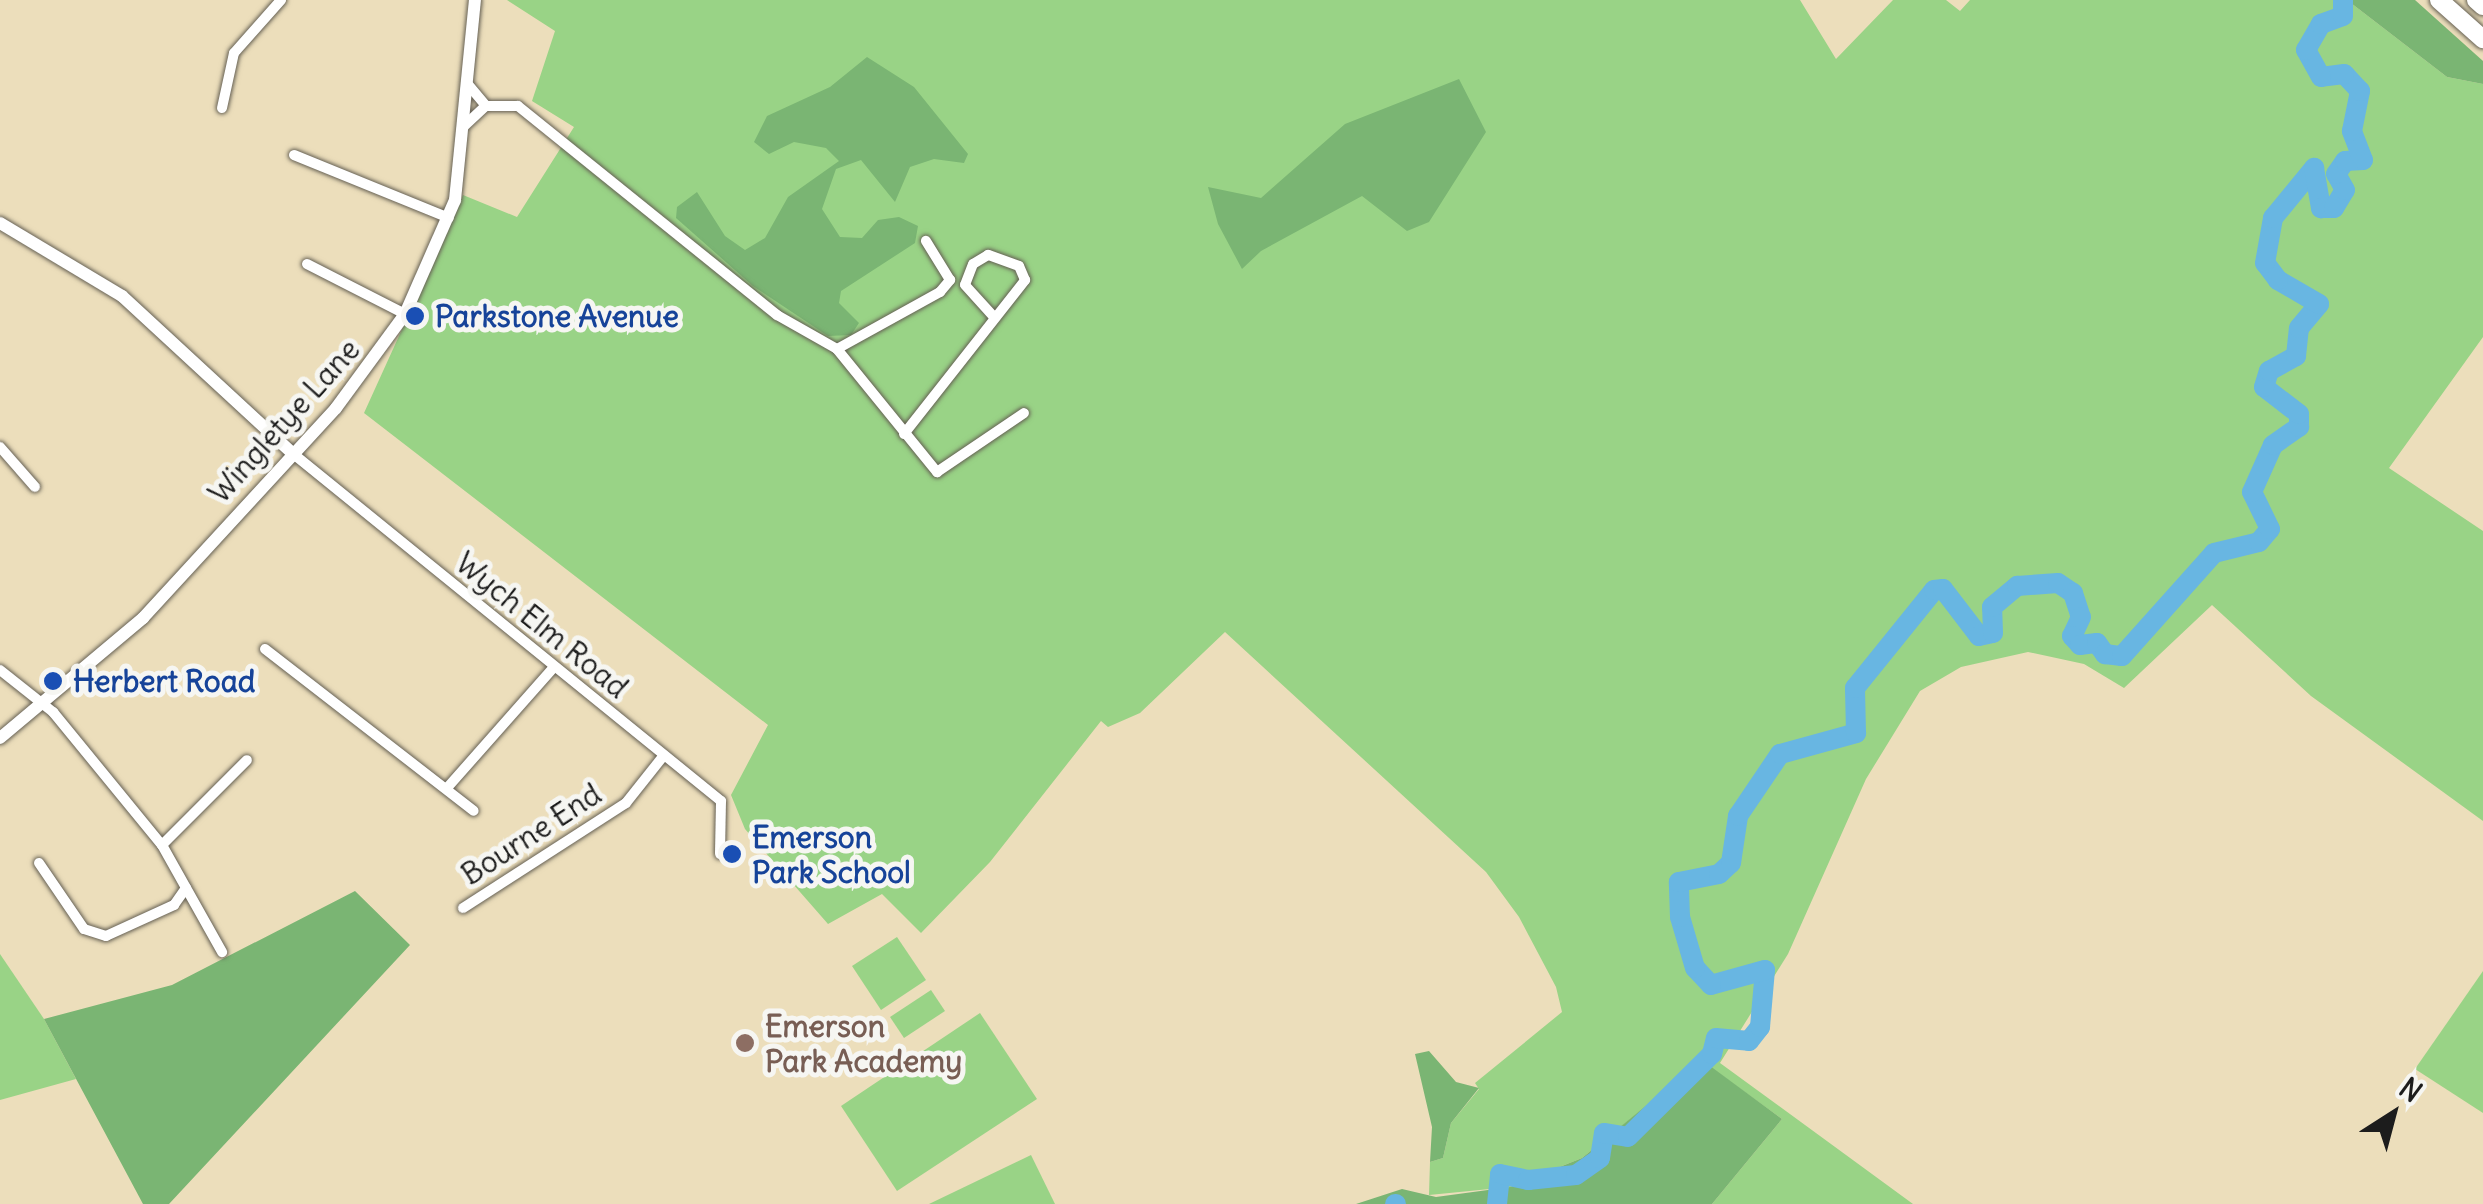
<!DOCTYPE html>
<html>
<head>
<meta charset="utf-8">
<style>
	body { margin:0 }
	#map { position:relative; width:2483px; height:1204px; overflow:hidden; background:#ecdebb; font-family:Delius,sans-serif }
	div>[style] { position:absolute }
	.green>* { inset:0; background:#99d386 }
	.forest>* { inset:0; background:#7ab573 }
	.river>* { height:20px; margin:-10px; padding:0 10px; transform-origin:10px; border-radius:10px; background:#68b6e2 }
	.roads { filter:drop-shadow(0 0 2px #656054) drop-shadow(0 0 2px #656054) }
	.minor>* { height:10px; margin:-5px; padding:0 5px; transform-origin:5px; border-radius:5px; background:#fff }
	.tertiary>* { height:12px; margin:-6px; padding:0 6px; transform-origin:6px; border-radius:6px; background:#fff }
	.trunk>* { height:18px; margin:-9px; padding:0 9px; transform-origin:9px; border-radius:9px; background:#fff }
	.dots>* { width:28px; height:28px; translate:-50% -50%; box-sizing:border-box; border:5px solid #f6f6f2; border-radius:50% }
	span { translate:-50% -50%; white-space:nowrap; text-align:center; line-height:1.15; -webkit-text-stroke:10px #f6f6f2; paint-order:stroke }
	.transit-label { font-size:30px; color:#164399; font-weight:700 }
	.left { translate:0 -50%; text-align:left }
	.street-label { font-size:30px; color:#1c1c1c }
	.education-label { font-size:30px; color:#785e54; font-weight:700 }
	.north { position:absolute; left:2343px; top:1064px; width:100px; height:100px; -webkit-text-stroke:8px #f6f6f2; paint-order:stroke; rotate:36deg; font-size:28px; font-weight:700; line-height:40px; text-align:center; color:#1c1c1c }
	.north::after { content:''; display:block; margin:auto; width:35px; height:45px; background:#1c1c1c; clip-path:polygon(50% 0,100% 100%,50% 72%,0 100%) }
</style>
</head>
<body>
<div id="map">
	<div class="green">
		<div style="clip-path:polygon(507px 0,1800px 0,1836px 59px,1893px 0,1946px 0,1960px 11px,1970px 0,2347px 0,2447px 77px,2483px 84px,2483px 337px,2389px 468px,2483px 531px,2483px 821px,2311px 696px,2212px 605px,2124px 688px,2084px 664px,2028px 652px,1961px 667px,1920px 691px,1866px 779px,1788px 954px,1720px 1063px,1913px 1204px,1712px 1204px,1782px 1119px,1702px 1061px,1582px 1158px,1510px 1187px,1429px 1195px,1430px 1162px,1443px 1158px,1451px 1123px,1479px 1089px,1475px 1083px,1562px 1012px,1556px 987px,1519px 917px,1486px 872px,1225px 632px,1140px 713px,1108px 727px,1101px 721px,990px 862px,921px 933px,882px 894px,828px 924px,745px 829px,731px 795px,768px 725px,364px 413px,463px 195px,517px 217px,574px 127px,532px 101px,555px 31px)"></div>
		<div style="clip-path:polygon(897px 937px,926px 980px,881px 1010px,852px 966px)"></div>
		<div style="clip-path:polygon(0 954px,44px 1019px,76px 1079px,0 1100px)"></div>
		<div style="clip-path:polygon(2483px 971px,2483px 1113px,2415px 1069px)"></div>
		<div style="clip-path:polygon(931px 990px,945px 1011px,904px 1038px,890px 1017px)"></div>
		<div style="clip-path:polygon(980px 1013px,1037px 1099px,897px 1191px,841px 1106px)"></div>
		<div style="clip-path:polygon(1031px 1155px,1055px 1204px,929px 1204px)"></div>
	</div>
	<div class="forest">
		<div style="clip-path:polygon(2347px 0,2415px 0,2483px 61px,2483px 84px,2447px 77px)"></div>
		<div style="clip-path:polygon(867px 57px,914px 87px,968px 154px,964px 163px,934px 159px,910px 167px,895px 202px,861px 160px,836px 169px,822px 209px,840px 237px,862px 238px,878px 220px,899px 217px,918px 226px,915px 243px,841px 291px,839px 303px,859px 323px,851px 335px,828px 336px,753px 286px,676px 218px,677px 207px,697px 192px,725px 236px,745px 250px,765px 238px,788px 197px,839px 161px,826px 148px,794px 142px,769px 154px,754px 142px,767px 116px,830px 87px)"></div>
		<div style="clip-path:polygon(1459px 79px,1486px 132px,1429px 222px,1407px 231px,1362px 196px,1261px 251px,1242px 269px,1218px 224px,1208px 187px,1261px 198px,1345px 124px)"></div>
		<div style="clip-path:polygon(355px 891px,410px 945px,169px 1204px,143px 1204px,44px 1019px,172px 985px)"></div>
		<div style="clip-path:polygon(1429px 1051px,1456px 1082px,1479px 1088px,1451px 1123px,1443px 1158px,1430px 1162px,1432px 1127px,1415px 1054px)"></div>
		<div style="clip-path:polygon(1702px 1060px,1782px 1119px,1712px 1204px,1356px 1204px,1402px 1189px,1436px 1197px,1510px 1187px,1582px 1158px)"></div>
	</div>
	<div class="river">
		<div style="left:1395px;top:1204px;width:1px"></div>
		<div style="left:1497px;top:1204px;width:30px;rotate:-84deg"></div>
		<div style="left:1500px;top:1174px;width:29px;rotate:12deg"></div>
		<div style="left:1528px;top:1180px;width:48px;rotate:-5.9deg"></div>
		<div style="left:1576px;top:1175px;width:29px;rotate:-35deg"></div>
		<div style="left:1600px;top:1158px;width:25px;rotate:-81deg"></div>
		<div style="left:1604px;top:1133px;width:24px;rotate:9deg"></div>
		<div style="left:1628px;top:1137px;width:118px;rotate:-44.7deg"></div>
		<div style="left:1712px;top:1054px;width:16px;rotate:-76deg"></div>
		<div style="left:1716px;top:1038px;width:33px;rotate:5deg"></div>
		<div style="left:1749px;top:1041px;width:18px;rotate:-52deg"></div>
		<div style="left:1760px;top:1027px;width:57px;rotate:-85deg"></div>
		<div style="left:1765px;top:970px;width:56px;rotate:164.5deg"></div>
		<div style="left:1711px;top:985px;width:23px;rotate:-133deg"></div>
		<div style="left:1695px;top:968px;width:53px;rotate:-106.4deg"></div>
		<div style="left:1680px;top:917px;width:35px;rotate:-92deg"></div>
		<div style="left:1679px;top:882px;width:41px;rotate:-11.3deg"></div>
		<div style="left:1719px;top:874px;width:16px;rotate:-43deg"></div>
		<div style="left:1731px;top:863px;width:48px;rotate:-81.5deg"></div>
		<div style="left:1738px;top:816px;width:75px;rotate:-55.9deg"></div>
		<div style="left:1780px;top:754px;width:79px;rotate:-15.4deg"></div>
		<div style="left:1856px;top:733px;width:45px;rotate:-91.3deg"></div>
		<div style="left:1855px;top:688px;width:126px;rotate:-51.1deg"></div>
		<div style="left:1934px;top:590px;width:9px;rotate:-6deg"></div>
		<div style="left:1943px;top:589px;width:59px;rotate:52.5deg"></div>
		<div style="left:1979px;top:636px;width:14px;rotate:-12deg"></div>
		<div style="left:1993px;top:633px;width:26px;rotate:-92deg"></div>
		<div style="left:1992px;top:607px;width:33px;rotate:-40deg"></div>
		<div style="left:2017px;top:586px;width:41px;rotate:-4.2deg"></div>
		<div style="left:2058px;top:583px;width:18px;rotate:34deg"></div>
		<div style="left:2073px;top:593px;width:25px;rotate:72deg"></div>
		<div style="left:2081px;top:617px;width:21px;rotate:115deg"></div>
		<div style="left:2072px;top:636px;width:12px;rotate:48deg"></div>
		<div style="left:2080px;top:645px;width:17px;rotate:-7deg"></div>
		<div style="left:2097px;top:643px;width:14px;rotate:54deg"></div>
		<div style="left:2105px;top:654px;width:17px;rotate:7deg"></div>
		<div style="left:2122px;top:656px;width:138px;rotate:-48.2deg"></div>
		<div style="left:2214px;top:553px;width:46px;rotate:-13.7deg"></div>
		<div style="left:2259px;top:542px;width:17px;rotate:-50deg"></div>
		<div style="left:2270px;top:529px;width:41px;rotate:-115.9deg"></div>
		<div style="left:2252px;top:492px;width:51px;rotate:-65.9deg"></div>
		<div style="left:2273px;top:445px;width:32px;rotate:-35deg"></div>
		<div style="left:2299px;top:427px;width:13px;rotate:-90deg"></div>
		<div style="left:2299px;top:414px;width:44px;rotate:-142.4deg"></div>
		<div style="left:2264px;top:387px;width:17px;rotate:-73deg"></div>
		<div style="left:2269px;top:371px;width:31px;rotate:-29deg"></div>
		<div style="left:2296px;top:356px;width:28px;rotate:-84deg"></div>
		<div style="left:2299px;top:328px;width:31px;rotate:-50deg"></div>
		<div style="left:2319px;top:304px;width:48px;rotate:-149.7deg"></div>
		<div style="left:2278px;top:280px;width:21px;rotate:-127deg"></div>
		<div style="left:2265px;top:263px;width:46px;rotate:-79.9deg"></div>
		<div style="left:2273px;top:218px;width:65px;rotate:-50.6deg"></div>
		<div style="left:2314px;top:168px;width:41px;rotate:80.1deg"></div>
		<div style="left:2321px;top:208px;width:13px"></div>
		<div style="left:2334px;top:208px;width:21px;rotate:-59deg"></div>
		<div style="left:2345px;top:190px;width:18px;rotate:-119deg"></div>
		<div style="left:2336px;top:174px;width:16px;rotate:-55deg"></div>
		<div style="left:2345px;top:161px;width:18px;rotate:-3deg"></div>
		<div style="left:2363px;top:160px;width:31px;rotate:-111deg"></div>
		<div style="left:2352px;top:131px;width:41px;rotate:-78.7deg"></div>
		<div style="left:2360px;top:91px;width:23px;rotate:-133deg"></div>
		<div style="left:2344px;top:74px;width:23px;rotate:173deg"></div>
		<div style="left:2321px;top:77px;width:31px;rotate:-119deg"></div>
		<div style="left:2306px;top:50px;width:30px;rotate:-60deg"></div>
		<div style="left:2321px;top:24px;width:23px;rotate:-20deg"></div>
		<div style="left:2343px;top:16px;width:16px;rotate:-90deg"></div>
	</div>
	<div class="roads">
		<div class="minor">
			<div style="left:466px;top:82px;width:31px;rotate:50deg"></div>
			<div style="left:222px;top:108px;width:56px;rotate:-77.7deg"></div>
			<div style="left:234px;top:53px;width:71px;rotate:-48.4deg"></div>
			<div style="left:462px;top:128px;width:33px;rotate:-43deg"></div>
			<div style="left:486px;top:106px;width:32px"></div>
			<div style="left:518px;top:106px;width:333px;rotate:38.9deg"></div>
			<div style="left:777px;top:315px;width:69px;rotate:29.5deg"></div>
			<div style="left:837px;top:349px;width:118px;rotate:-29deg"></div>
			<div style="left:940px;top:292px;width:16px;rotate:-50deg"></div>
			<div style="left:950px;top:280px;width:46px;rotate:-121.6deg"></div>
			<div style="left:294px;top:155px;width:167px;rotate:22.1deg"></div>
			<div style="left:307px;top:264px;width:110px;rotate:27deg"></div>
			<div style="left:837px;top:349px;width:159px;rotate:50.9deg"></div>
			<div style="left:937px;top:472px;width:105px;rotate:-34.1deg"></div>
			<div style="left:904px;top:434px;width:196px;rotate:-51.8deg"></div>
			<div style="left:1025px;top:280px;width:15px;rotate:-113deg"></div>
			<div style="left:1019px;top:266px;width:33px;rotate:-160deg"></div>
			<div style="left:988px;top:255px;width:17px;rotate:149deg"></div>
			<div style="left:973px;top:264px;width:22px;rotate:111deg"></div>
			<div style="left:965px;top:285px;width:43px;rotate:47.8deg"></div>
			<div style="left:0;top:447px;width:53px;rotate:48.8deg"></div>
			<div style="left:291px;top:452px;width:554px;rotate:39.06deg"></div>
			<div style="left:721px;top:801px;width:53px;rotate:91.1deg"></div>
			<div style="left:265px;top:649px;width:264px;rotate:37.8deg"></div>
			<div style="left:0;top:670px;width:68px;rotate:38.4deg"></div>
			<div style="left:53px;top:712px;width:172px;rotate:50.7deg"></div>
			<div style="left:162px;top:845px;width:123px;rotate:60.7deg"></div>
			<div style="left:447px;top:788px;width:162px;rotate:-48.5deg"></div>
			<div style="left:162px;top:845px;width:120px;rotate:-45deg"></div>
			<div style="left:39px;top:863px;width:80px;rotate:55.7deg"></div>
			<div style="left:84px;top:929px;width:23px;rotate:18deg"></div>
			<div style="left:106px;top:936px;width:75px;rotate:-24.5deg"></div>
			<div style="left:174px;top:905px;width:21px;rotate:-55deg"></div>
			<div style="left:463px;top:908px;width:194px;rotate:-32.8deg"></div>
			<div style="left:626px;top:803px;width:61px;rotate:-51.6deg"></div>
		</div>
		<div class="tertiary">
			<div style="left:0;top:223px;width:142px;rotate:30.9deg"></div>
			<div style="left:122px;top:296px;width:230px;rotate:42.7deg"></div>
			<div style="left:0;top:738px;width:187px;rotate:-40deg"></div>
			<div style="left:143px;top:618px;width:285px;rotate:-47.4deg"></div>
			<div style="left:336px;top:408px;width:117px;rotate:-53.7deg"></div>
			<div style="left:405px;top:314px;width:124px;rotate:-66.3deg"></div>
			<div style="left:455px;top:200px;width:201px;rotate:-84.3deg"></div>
		</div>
		<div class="trunk">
			<div style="left:2439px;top:0;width:59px;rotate:41.6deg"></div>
			<div style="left:2476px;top:0;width:9px;rotate:41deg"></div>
		</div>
	</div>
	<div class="dots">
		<div style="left:415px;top:316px;background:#1a4fb4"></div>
		<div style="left:53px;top:681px;background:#1a4fb4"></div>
		<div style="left:732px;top:854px;background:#1a4fb4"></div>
		<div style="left:745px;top:1043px;background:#8d6e63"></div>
	</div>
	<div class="transit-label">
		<span class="left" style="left:435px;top:316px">Parkstone Avenue</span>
		<span class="left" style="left:73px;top:681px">Herbert Road</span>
		<span class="left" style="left:752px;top:854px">Emerson<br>Park School</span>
	</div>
	<div class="street-label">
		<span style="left:284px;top:421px;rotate:-48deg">Wingletye Lane</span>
		<span style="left:542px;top:625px;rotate:39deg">Wych Elm Road</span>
		<span style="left:531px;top:834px;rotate:-33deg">Bourne End</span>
	</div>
	<div class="education-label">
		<span class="left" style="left:765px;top:1043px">Emerson<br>Park Academy</span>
	</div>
	<div class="north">N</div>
</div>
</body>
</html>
